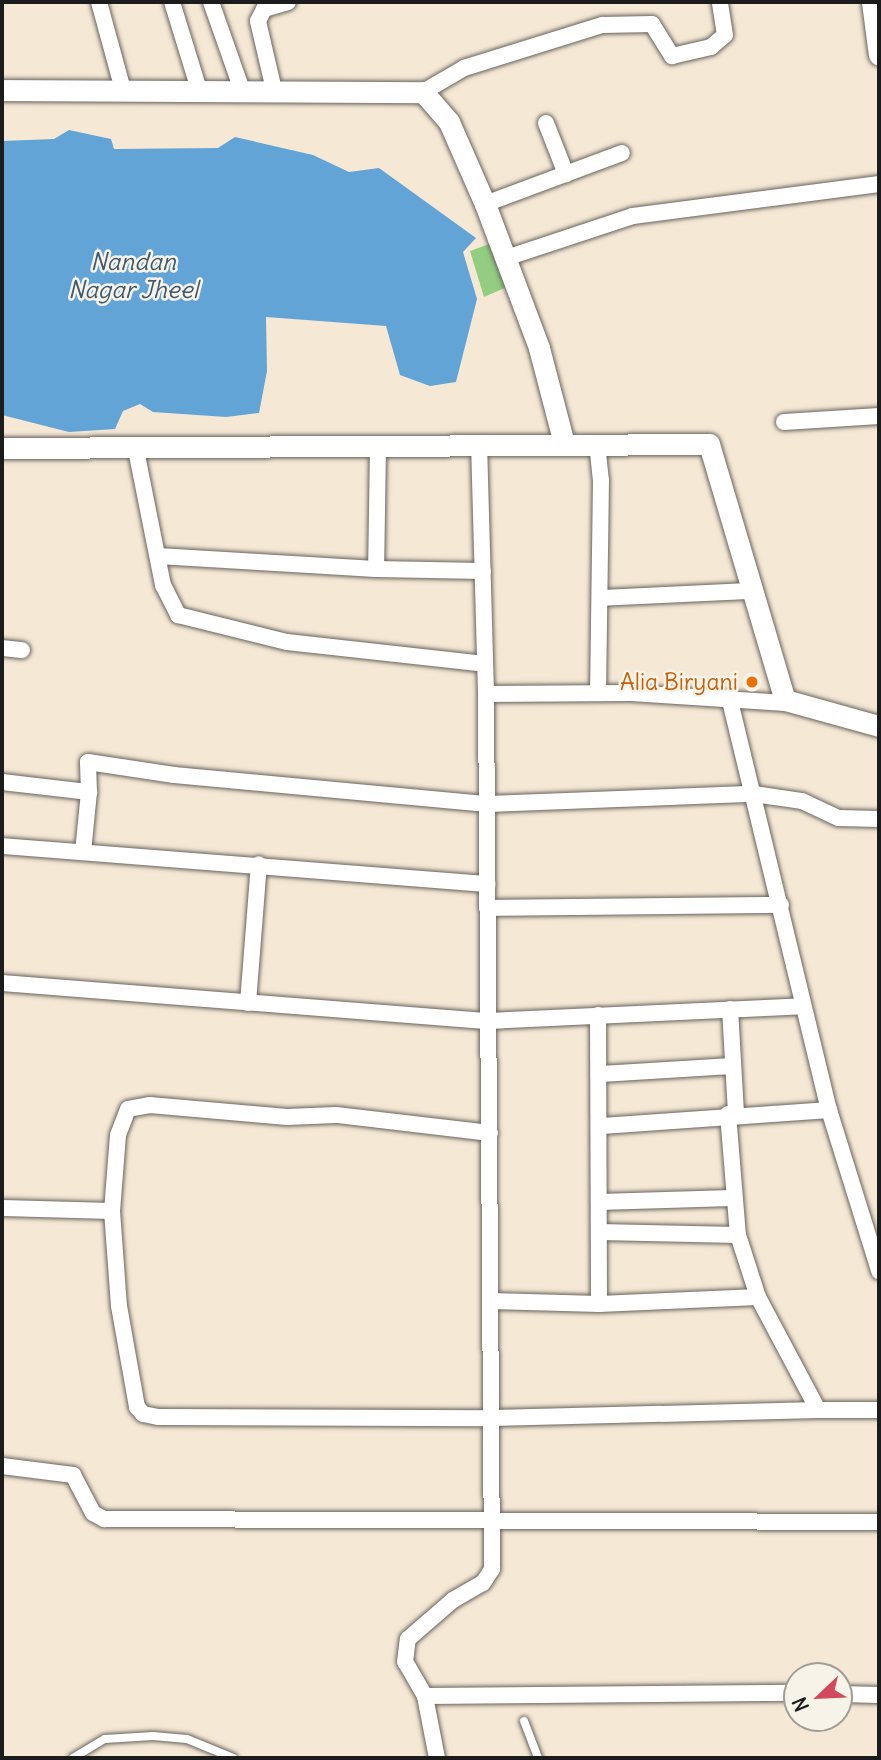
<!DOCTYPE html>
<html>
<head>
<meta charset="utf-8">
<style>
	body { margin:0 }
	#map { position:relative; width:881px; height:1760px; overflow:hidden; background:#f5e8d5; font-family:Delius,sans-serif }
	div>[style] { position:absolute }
	.green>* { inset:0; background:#92cd81 }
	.water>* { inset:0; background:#63a4d7 }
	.roads { filter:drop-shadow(0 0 2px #68635d) drop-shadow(0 0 2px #68635d) }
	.service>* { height:8px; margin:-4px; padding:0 4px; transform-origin:4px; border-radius:4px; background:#fff }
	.minor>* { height:16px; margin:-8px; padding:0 8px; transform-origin:8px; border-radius:8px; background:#fff }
	.tertiary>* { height:21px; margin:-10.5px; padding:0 10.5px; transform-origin:10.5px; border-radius:10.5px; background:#fff }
	.dots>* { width:19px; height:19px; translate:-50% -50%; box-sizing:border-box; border:4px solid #f7f3e8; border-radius:50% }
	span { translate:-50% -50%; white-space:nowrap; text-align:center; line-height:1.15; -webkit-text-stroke:5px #f7f3e8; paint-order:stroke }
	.food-label { font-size:23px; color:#c56008 }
	.right { translate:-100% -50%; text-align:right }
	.water-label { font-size:24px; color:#3c5970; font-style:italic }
	.frame { position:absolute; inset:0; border:4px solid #1c1c1c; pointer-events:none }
	.north { position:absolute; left:783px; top:1662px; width:70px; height:70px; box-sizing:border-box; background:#f7f3e8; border:2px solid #9f9d96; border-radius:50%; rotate:247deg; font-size:19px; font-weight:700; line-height:28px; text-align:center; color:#1c1c1c }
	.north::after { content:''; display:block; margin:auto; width:24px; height:32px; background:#d1495b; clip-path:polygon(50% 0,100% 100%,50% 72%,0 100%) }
</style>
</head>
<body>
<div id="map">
	<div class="green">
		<div style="clip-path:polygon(492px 243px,507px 287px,484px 297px,470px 251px)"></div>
	</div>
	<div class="water">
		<div style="clip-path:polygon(69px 130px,111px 139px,114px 149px,218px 148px,235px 137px,313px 155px,349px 172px,379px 168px,476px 238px,463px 252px,477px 299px,456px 382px,430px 386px,400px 375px,386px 326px,266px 317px,267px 371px,259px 413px,226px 417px,153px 412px,140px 404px,123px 411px,115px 429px,69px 432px,2px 415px,2px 141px,54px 139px)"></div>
	</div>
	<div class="roads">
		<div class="service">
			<div style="left:524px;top:1721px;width:40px;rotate:69deg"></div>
			<div style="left:73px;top:1758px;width:37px;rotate:-31deg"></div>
			<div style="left:105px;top:1739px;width:48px;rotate:-3.6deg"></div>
			<div style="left:153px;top:1736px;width:34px;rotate:5deg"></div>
			<div style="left:187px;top:1739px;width:50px;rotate:22.4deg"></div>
		</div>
		<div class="minor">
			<div style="left:99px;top:2px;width:91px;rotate:74.7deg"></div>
			<div style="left:172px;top:2px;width:92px;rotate:72.9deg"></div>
			<div style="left:211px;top:2px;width:93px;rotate:70.6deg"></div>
			<div style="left:274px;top:90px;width:71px;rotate:-103.1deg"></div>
			<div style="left:258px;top:21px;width:13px;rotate:-63deg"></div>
			<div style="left:264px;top:9px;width:25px;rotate:-16deg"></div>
			<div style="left:423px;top:92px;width:48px;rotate:-30.3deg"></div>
			<div style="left:464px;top:68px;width:145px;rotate:-17.3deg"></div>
			<div style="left:602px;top:25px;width:50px;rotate:-1.1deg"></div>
			<div style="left:652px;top:24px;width:38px;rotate:58deg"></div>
			<div style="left:672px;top:56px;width:40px;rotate:-13deg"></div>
			<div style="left:711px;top:47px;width:18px;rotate:-41deg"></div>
			<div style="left:725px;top:35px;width:33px;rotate:-99deg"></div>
			<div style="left:546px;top:123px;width:55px;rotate:68.6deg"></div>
			<div style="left:485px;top:204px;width:146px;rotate:-20.4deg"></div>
			<div style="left:506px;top:258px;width:134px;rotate:-18.3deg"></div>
			<div style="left:633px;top:216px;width:248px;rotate:-7.4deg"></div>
			<div style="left:784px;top:422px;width:95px;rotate:-3.6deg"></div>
			<div style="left:479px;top:443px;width:251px;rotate:88.4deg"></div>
			<div style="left:597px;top:443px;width:37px;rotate:84deg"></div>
			<div style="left:601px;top:480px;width:212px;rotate:90.8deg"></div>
			<div style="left:135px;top:445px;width:143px;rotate:78.7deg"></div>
			<div style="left:163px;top:585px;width:34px;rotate:63deg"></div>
			<div style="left:178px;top:615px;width:112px;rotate:13.9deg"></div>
			<div style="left:287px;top:642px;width:199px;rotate:6.3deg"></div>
			<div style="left:378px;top:447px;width:122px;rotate:90.9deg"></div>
			<div style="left:376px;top:569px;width:107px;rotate:1.1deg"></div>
			<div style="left:158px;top:556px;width:218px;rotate:3.4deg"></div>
			<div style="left:600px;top:598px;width:151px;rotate:-2.7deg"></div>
			<div style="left:2px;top:648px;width:20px;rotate:6deg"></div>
			<div style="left:729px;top:697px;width:425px;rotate:76.4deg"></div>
			<div style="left:829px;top:1110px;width:169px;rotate:72.7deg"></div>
			<div style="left:2px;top:782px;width:88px;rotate:6.6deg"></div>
			<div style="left:89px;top:792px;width:60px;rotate:95.7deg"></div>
			<div style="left:89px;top:792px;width:30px;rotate:-92deg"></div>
			<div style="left:88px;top:762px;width:87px;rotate:8.6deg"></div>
			<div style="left:174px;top:775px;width:315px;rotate:5.3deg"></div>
			<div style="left:488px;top:804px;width:266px;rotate:-2.2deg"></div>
			<div style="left:754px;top:794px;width:49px;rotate:8.3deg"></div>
			<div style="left:802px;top:801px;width:40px;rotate:25deg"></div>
			<div style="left:838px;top:818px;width:41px;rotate:1.4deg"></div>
			<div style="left:2px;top:846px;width:487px;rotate:4.5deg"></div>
			<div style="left:487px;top:908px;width:294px;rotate:-0.6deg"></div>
			<div style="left:2px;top:983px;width:488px;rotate:4.5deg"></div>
			<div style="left:489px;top:1021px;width:314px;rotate:-2.7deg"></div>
			<div style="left:248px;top:1003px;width:139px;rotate:-85.5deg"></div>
			<div style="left:730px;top:1009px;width:104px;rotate:86.7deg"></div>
			<div style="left:598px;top:1015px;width:289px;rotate:89.8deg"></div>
			<div style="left:601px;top:1074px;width:131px;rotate:-3.5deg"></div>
			<div style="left:728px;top:1114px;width:121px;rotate:85.3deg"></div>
			<div style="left:738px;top:1235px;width:65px;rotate:72.1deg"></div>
			<div style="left:602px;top:1126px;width:228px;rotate:-4deg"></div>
			<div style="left:490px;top:1133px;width:155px;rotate:-173.3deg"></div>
			<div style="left:336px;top:1115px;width:49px;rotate:177.7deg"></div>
			<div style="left:287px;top:1117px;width:138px;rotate:-175deg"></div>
			<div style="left:150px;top:1105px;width:22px;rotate:170deg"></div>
			<div style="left:128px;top:1109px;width:28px;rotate:111deg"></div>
			<div style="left:118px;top:1135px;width:76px;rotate:94.5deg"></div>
			<div style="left:112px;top:1211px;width:95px;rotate:85.8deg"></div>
			<div style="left:119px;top:1306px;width:103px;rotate:79.9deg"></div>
			<div style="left:137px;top:1407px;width:9px;rotate:49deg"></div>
			<div style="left:143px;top:1414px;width:16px;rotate:11deg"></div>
			<div style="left:159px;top:1417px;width:333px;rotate:0.2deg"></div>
			<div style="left:492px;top:1418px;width:326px;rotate:-1.4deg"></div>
			<div style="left:599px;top:1202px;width:133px;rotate:-1.7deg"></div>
			<div style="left:2px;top:1208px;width:110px;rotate:1.6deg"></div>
			<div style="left:599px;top:1232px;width:139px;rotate:1.2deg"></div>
			<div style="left:491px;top:1301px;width:108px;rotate:1.6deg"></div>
			<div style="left:599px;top:1304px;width:159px;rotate:-2.5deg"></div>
			<div style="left:758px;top:1297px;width:128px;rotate:62deg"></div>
			<div style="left:818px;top:1410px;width:61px"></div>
			<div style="left:2px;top:1466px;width:72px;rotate:7.2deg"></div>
			<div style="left:73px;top:1475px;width:43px;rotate:62.2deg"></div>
			<div style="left:93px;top:1513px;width:13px;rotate:29deg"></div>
			<div style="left:104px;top:1519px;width:775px;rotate:0.22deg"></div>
			<div style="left:839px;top:1694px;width:40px;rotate:1.4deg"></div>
			<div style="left:425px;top:1696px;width:372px;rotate:-0.5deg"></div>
			<div style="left:437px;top:1758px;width:63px;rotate:-101deg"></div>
			<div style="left:425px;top:1696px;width:39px;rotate:-120deg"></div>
			<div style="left:405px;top:1662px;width:23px;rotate:-83deg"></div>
			<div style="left:408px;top:1639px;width:60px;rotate:-40.9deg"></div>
			<div style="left:453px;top:1600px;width:34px;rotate:-30deg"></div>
			<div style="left:483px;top:1583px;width:17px;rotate:-57deg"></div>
			<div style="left:492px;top:1569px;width:875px;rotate:-90.39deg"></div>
			<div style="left:486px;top:694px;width:145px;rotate:-0.4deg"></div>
			<div style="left:631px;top:693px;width:155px;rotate:3.7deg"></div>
		</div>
		<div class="tertiary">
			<div style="left:872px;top:2px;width:53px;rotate:82.5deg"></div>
			<div style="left:2px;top:90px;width:421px;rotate:0.3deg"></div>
			<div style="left:423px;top:92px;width:40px;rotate:49deg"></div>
			<div style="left:449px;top:122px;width:90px;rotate:66.3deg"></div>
			<div style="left:485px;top:204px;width:154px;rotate:69.4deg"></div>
			<div style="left:539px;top:348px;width:98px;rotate:75.3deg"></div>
			<div style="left:2px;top:448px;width:707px;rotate:-0.32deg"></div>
			<div style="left:709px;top:444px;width:267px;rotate:73.5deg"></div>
			<div style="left:785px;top:700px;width:98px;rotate:15.5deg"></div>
		</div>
	</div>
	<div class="dots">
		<div style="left:752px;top:682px;background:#e8710a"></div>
	</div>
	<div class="food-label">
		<span class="right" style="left:738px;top:682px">Alia Biryani</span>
	</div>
	<div class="water-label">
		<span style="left:133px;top:276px">Nandan<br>Nagar Jheel</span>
	</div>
	<div class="frame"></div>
	<div class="north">N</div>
</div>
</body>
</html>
